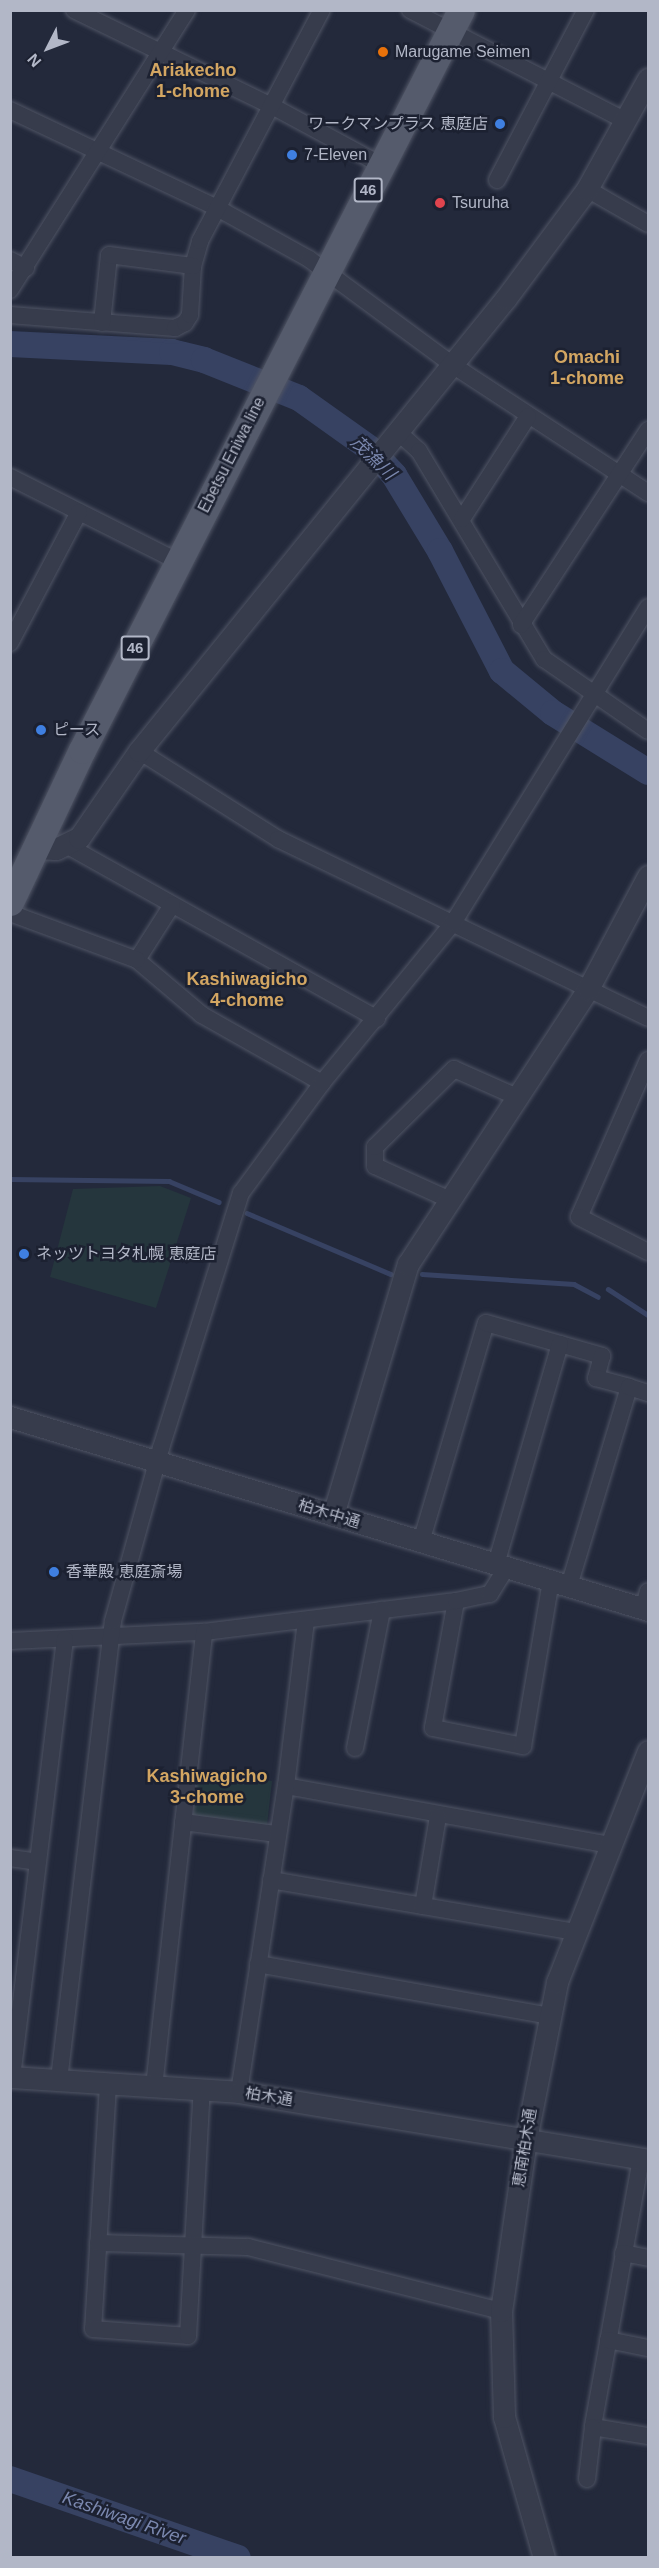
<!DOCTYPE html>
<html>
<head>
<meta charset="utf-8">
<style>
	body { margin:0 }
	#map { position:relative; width:659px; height:2568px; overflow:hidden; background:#23293b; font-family:Arial,"Noto Sans JP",sans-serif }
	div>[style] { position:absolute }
	.green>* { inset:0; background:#25363d }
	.stream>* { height:4.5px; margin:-2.25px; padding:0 2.25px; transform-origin:2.25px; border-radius:2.25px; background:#374262 }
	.river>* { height:26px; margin:-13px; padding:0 13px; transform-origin:13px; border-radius:13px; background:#374262 }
	.roads { filter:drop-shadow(0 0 2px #4f5464) drop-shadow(0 0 2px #4f5464) }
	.minor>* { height:16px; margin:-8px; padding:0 8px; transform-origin:8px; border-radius:8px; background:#373c4c }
	.tertiary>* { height:21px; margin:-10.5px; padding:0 10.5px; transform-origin:10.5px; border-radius:10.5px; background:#373c4c }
	.primary>* { height:27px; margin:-13.5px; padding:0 13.5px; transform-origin:13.5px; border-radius:13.5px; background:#555b6c }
	.dots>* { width:16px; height:16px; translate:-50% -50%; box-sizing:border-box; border:3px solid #1c2131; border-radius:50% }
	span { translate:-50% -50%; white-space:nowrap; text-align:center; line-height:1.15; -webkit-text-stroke:5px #1c2131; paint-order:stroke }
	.shield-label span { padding:2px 4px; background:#1c2131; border:2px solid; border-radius:4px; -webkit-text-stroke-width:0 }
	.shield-label { font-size:15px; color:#b2b7c7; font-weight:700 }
	.poi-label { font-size:16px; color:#b2b7c7 }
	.left { translate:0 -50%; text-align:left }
	.right { translate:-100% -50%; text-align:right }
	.street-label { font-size:16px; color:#b2b7c7 }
	.neighbourhood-label { font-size:18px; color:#d3a662; font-weight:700 }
	.water-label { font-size:18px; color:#7b88af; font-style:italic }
	.frame { position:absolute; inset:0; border:12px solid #b2b7c7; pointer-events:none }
	.north { position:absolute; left:18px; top:18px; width:60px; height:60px; -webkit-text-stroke:4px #1c2131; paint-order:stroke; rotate:228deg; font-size:16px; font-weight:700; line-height:24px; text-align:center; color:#b2b7c7 }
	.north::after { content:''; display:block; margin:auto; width:21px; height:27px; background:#b2b7c7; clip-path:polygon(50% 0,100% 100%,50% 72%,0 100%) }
</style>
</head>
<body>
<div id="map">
	<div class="green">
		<div style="clip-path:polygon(160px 1186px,191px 1198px,156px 1308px,50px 1277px,73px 1189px)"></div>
		<div style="clip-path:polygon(198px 1772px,272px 1781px,267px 1825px,193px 1815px)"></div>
	</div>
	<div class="stream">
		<div style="left:10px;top:1179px;width:159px;rotate:0.7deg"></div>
		<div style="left:169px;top:1181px;width:54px;rotate:22.8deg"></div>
		<div style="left:247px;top:1213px;width:156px;rotate:23deg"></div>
		<div style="left:422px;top:1274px;width:152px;rotate:3.8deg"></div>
		<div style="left:574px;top:1284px;width:27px;rotate:28deg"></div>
		<div style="left:608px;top:1289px;width:48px;rotate:33deg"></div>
	</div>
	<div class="river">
		<div style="left:10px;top:344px;width:162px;rotate:2.8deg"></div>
		<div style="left:172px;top:352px;width:33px;rotate:14deg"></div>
		<div style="left:204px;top:360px;width:102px;rotate:21.8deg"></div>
		<div style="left:299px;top:398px;width:86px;rotate:35.5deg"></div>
		<div style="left:369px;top:448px;width:37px;rotate:47deg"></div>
		<div style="left:394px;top:475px;width:89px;rotate:58.8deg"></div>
		<div style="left:440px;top:551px;width:135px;rotate:62.7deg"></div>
		<div style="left:502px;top:671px;width:66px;rotate:39.5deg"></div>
		<div style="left:553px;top:713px;width:112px;rotate:31.8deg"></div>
		<div style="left:10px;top:2479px;width:241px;rotate:19.1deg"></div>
	</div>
	<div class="roads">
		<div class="minor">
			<div style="left:74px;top:10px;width:220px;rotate:25.9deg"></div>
			<div style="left:272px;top:106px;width:124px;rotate:28.4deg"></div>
			<div style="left:410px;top:10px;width:241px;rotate:27.2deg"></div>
			<div style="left:10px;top:110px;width:229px;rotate:25.3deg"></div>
			<div style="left:217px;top:208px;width:105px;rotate:29deg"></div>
			<div style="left:309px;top:259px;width:180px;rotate:36.4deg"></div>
			<div style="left:454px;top:366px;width:232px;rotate:33.2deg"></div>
			<div style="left:497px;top:180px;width:192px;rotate:-62.4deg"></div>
			<div style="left:587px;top:189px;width:70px;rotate:29.8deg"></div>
			<div style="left:10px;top:260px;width:18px;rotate:27deg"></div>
			<div style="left:10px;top:290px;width:331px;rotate:-57.7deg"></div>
			<div style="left:10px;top:315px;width:166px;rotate:4.5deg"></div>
			<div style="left:175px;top:328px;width:11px;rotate:-27deg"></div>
			<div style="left:185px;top:323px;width:9px;rotate:-58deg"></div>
			<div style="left:190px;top:315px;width:49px;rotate:-86.5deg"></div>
			<div style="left:193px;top:266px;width:26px;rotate:-74deg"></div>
			<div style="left:200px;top:241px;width:261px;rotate:-62.2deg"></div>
			<div style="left:102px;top:323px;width:68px;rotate:-84.1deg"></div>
			<div style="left:109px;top:255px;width:85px;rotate:7.5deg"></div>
			<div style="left:398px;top:432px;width:28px;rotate:42deg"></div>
			<div style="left:419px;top:451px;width:243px;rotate:59deg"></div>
			<div style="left:544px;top:659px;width:126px;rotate:34.7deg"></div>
			<div style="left:10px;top:477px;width:189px;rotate:26.7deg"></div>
			<div style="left:462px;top:519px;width:122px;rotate:-57.3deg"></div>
			<div style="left:521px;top:625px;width:233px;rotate:-56.9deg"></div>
			<div style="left:10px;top:643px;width:148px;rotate:-62.2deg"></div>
			<div style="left:139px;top:751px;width:165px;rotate:32.3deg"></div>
			<div style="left:278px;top:839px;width:411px;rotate:25.8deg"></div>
			<div style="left:68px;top:846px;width:354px;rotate:29.2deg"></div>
			<div style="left:172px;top:905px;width:65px;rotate:122.5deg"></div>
			<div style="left:137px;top:960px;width:85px;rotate:40.2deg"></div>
			<div style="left:202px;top:1015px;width:138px;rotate:29.5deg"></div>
			<div style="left:10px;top:913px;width:135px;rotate:20.3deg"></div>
			<div style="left:648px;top:1060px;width:171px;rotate:113.7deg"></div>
			<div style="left:579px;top:1217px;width:77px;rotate:26.9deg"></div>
			<div style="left:448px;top:1199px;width:80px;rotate:-155.7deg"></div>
			<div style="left:375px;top:1166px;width:19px;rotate:-90deg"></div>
			<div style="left:375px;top:1147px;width:111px;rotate:-44.6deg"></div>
			<div style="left:454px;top:1069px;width:69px;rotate:24deg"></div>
			<div style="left:560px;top:1344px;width:44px;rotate:15.9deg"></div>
			<div style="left:602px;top:1356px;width:23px;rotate:105deg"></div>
			<div style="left:596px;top:1378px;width:34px;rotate:15deg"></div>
			<div style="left:421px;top:1542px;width:228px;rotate:-73.5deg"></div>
			<div style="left:486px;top:1323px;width:77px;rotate:15.8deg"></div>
			<div style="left:560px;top:1344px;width:229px;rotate:106.2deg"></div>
			<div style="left:569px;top:1586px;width:208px;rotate:-73.2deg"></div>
			<div style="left:629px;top:1387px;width:20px;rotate:18deg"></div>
			<div style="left:456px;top:1601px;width:129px;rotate:100.3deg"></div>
			<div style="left:433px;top:1728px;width:92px;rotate:11.3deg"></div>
			<div style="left:523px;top:1746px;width:168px;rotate:-80.4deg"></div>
			<div style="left:644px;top:1608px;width:17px;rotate:-77deg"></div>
			<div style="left:10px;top:1641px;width:194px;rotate:-2.7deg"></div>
			<div style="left:204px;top:1632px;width:254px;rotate:-7deg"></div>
			<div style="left:456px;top:1601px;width:35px;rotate:-12deg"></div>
			<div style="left:490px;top:1594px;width:32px;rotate:-58deg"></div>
			<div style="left:355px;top:1748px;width:141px;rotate:-78.9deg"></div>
			<div style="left:286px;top:1786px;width:330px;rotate:10.3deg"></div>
			<div style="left:183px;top:1822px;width:95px;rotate:7.3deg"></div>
			<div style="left:10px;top:1858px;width:27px;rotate:8deg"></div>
			<div style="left:271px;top:1880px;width:308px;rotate:9.7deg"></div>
			<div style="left:423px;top:1906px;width:91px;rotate:-80.5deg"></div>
			<div style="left:258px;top:1964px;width:296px;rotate:10.1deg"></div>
			<div style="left:12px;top:2077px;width:441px;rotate:-83.1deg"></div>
			<div style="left:59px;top:2080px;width:462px;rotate:-83.3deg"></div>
			<div style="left:113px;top:1621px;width:180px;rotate:-74.5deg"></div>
			<div style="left:161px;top:1448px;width:267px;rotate:-72.6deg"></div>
			<div style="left:241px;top:1193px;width:137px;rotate:-53.6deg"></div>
			<div style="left:322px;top:1083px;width:207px;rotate:-50.7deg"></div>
			<div style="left:453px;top:923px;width:371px;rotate:-58.3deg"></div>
			<div style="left:108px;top:2085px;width:244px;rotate:93.5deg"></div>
			<div style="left:93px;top:2329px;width:95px;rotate:4.2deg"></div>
			<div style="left:188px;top:2336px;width:248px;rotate:-86.8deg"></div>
			<div style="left:154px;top:2087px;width:458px;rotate:-83.7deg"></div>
			<div style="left:239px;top:2092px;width:310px;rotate:-81.3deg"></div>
			<div style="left:286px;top:1786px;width:166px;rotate:-83.1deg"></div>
			<div style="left:641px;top:2159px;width:272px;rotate:100.2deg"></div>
			<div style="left:593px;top:2427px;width:56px;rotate:9.3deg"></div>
			<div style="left:98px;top:2243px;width:150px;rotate:1.5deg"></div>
			<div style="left:248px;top:2247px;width:261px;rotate:14.2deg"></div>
			<div style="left:623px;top:2253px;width:25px;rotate:11deg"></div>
			<div style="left:608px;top:2340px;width:41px;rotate:11.3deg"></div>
			<div style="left:587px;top:2479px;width:52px;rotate:-83.4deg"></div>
		</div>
		<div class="tertiary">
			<div style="left:36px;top:848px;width:20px;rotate:3deg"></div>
			<div style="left:56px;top:849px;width:25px;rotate:-26deg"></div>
			<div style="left:79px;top:838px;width:106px;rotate:-55.4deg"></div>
			<div style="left:139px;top:751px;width:583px;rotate:-50.99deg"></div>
			<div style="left:506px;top:298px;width:136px;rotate:-53.4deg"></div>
			<div style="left:587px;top:189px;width:126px;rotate:-61deg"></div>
			<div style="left:10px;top:1417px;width:667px;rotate:16.83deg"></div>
			<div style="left:333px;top:1515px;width:262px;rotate:-73.4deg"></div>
			<div style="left:408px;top:1264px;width:329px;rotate:-56.8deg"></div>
			<div style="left:588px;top:989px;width:128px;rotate:-62deg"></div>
			<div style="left:10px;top:2077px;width:229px;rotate:3.7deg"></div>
			<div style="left:239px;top:2092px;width:415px;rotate:9.4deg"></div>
			<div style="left:544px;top:2558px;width:147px;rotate:-105.8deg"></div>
			<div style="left:504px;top:2417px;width:106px;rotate:-91.6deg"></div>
			<div style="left:501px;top:2311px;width:174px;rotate:-81.7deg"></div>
			<div style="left:526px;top:2139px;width:160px;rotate:-78.8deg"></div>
			<div style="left:557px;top:1982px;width:248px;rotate:-68.5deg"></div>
		</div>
		<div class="primary">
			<div style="left:10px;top:902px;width:168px;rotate:-64.7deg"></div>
			<div style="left:82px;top:750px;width:831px;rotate:-62.88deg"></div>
		</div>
	</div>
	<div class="dots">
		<div style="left:383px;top:52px;background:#e8710a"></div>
		<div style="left:500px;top:124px;background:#3f7fe0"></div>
		<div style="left:292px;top:155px;background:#3f7fe0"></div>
		<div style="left:440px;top:203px;background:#e0444e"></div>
		<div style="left:41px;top:730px;background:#3f7fe0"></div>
		<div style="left:24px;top:1254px;background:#3f7fe0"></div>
		<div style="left:54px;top:1572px;background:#3f7fe0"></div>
	</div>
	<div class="shield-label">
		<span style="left:368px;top:190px">46</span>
		<span style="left:135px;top:648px">46</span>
	</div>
	<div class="poi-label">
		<span class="left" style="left:395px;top:52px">Marugame Seimen</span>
		<span class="right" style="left:488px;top:124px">ワークマンプラス 恵庭店</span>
		<span class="left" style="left:304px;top:155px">7-Eleven</span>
		<span class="left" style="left:452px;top:203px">Tsuruha</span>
		<span class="left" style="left:53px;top:730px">ピース</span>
		<span class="left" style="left:36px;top:1254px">ネッツトヨタ札幌 恵庭店</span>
		<span class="left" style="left:66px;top:1572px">香華殿 恵庭斎場</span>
	</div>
	<div class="street-label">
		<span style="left:232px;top:455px;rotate:-63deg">Ebetsu Eniwa line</span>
		<span style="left:329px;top:1514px;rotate:17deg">柏木中通</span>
		<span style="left:269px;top:2097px;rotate:9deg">柏木通</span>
		<span style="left:525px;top:2148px;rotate:-81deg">恵南柏木通</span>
	</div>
	<div class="neighbourhood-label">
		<span style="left:193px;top:81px">Ariakecho<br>1-chome</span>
		<span style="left:587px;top:368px">Omachi<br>1-chome</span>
		<span style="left:247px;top:990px">Kashiwagicho<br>4-chome</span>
		<span style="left:207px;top:1787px">Kashiwagicho<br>3-chome</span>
	</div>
	<div class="water-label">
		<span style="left:373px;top:458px;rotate:44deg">茂漁川</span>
		<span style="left:124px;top:2518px;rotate:19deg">Kashiwagi River</span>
	</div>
	<div class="frame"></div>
	<div class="north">N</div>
</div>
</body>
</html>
